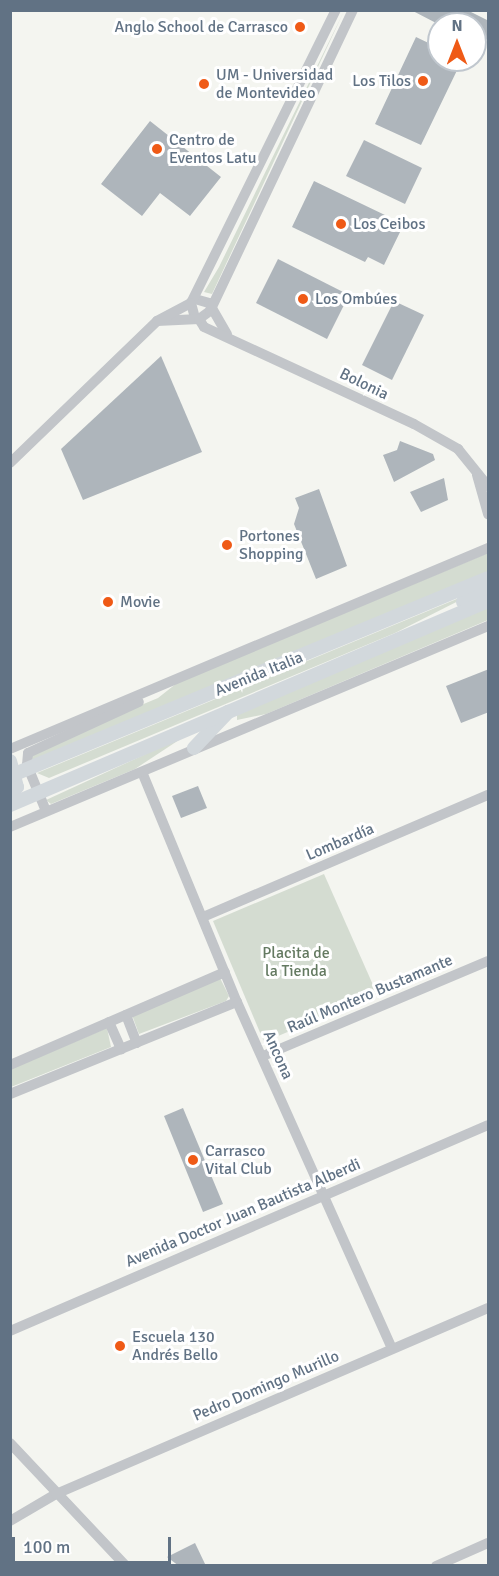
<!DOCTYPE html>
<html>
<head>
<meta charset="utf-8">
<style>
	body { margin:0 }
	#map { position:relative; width:499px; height:1576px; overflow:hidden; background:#f4f5f0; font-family:Signika,sans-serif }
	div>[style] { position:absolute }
	.green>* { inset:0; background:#d4dcd1 }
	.building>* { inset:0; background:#aeb5bb }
	.minor>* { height:10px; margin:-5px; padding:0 5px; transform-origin:5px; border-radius:5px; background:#c2c5c9 }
	.major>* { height:14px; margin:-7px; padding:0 7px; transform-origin:7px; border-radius:7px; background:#d2d8dc }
	.dots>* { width:16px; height:16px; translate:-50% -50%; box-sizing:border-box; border:3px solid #fff; border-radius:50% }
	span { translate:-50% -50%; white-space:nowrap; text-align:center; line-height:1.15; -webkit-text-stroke:6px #fff; paint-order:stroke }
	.poi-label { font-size:16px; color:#617284 }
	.right { translate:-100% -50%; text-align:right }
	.left { translate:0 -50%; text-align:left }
	.street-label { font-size:16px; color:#617284 }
	.park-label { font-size:16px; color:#647a61 }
	.frame { position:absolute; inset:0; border:12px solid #617284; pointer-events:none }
	.north { position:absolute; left:427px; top:12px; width:60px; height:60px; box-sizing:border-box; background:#fff; border:2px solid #c0c7ce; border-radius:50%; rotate:0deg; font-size:16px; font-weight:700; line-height:24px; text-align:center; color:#617284 }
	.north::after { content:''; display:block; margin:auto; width:21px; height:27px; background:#ef5a16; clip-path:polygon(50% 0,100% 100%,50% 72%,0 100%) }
	.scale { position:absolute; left:12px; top:1537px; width:159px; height:27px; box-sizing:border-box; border:3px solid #617284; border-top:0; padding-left:8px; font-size:18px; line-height:21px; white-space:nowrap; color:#617284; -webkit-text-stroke:4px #fff; paint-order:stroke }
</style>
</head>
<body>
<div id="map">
	<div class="green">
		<div style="clip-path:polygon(344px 11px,212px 294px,204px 292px,219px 267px)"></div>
		<div style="clip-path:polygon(488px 553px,488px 574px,33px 762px,31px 751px,158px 698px,177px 683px)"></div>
		<div style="clip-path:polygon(488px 586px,395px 633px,49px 778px,37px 773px)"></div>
		<div style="clip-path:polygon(488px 606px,488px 620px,266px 714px,237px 720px,237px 714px)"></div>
		<div style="clip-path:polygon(185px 736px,135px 769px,51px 804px,46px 800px)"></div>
		<div style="clip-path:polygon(324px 874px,377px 994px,264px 1042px,213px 921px)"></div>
		<div style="clip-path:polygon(220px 978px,229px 996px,226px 1001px,139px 1034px,132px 1015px)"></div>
		<div style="clip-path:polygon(107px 1028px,111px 1047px,11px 1087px,11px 1069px)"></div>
	</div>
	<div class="building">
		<div style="clip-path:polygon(411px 10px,467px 10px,489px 21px,489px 40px,475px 37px,475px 24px,438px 24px)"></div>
		<div style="clip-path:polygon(416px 37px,439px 48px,439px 60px,462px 60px,421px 145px,375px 124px)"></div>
		<div style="clip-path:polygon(150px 121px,221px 177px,190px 216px,160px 193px,142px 216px,101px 184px)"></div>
		<div style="clip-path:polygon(364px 140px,422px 168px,405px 204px,346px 176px)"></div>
		<div style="clip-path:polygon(314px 181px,387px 216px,384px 222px,401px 230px,384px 265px,368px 257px,365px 262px,292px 227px)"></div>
		<div style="clip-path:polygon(278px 259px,349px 295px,327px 339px,256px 303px)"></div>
		<div style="clip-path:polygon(394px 301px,424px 315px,392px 380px,362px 365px)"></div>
		<div style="clip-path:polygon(161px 356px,202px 452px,83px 500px,61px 449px)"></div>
		<div style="clip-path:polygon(400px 441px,433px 454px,435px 460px,394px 482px,383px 455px,397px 450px)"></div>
		<div style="clip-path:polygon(444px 478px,448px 500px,421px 512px,410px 492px)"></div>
		<div style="clip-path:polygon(319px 489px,347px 566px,316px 579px,294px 524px,299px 508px,295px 498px)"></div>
		<div style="clip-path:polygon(489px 669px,489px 712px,461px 723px,446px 686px)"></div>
		<div style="clip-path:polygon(198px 786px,207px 808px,181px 818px,172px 796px)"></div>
		<div style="clip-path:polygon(183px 1108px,223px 1204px,203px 1212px,164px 1116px)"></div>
		<div style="clip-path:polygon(195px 1543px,206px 1566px,179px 1566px,167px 1557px)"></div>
	</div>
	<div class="minor">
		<div style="left:195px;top:299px;width:15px;rotate:16deg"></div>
		<div style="left:209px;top:303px;width:36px;rotate:60deg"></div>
		<div style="left:195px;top:318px;width:16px;rotate:-105deg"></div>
		<div style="left:191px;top:303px;width:327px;rotate:-63.7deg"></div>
		<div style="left:199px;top:319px;width:14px;rotate:-36deg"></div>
		<div style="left:210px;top:311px;width:333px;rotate:-64.6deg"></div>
		<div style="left:157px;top:321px;width:42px;rotate:-2.7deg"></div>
		<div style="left:199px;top:319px;width:9px;rotate:58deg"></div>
		<div style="left:204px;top:327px;width:231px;rotate:24.8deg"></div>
		<div style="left:414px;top:424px;width:51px;rotate:29.6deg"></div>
		<div style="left:458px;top:449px;width:48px;rotate:51deg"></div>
		<div style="left:10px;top:463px;width:204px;rotate:-44deg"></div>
		<div style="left:157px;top:321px;width:38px;rotate:-28deg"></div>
		<div style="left:477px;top:475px;width:41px;rotate:74.2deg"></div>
		<div style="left:10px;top:749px;width:519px;rotate:-22.81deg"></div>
		<div style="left:142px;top:772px;width:249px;rotate:67.6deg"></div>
		<div style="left:237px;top:1002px;width:379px;rotate:65.9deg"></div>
		<div style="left:46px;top:811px;width:50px;rotate:-112.4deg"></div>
		<div style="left:27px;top:765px;width:12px;rotate:-85deg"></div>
		<div style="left:28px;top:753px;width:122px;rotate:-24.7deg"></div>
		<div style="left:10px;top:827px;width:519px;rotate:-22.81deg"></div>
		<div style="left:203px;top:917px;width:310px;rotate:-23.2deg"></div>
		<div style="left:126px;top:1015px;width:30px;rotate:69deg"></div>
		<div style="left:109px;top:1022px;width:30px;rotate:66deg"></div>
		<div style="left:263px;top:1056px;width:244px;rotate:-22.9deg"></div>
		<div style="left:10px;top:1065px;width:234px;rotate:-23.4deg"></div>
		<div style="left:10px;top:1094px;width:245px;rotate:-22.1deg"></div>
		<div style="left:10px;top:1331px;width:520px;rotate:-23.31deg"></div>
		<div style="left:10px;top:1443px;width:169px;rotate:46.7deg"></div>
		<div style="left:10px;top:1521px;width:53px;rotate:-30.4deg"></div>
		<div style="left:56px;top:1494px;width:470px;rotate:-23.3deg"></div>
		<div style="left:436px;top:1566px;width:57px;rotate:-23.9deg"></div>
	</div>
	<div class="major">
		<div style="left:463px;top:602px;width:27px;rotate:-24deg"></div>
		<div style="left:194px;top:748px;width:50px;rotate:-46.6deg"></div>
		<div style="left:10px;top:761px;width:27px;rotate:75deg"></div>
		<div style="left:17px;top:787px;width:9px;rotate:139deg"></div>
		<div style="left:10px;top:776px;width:517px;rotate:-22.5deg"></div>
		<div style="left:10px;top:805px;width:520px;rotate:-23.11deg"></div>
	</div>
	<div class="dots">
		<div style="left:300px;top:27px;background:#ef5a16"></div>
		<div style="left:423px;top:81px;background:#ef5a16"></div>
		<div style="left:204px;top:84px;background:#ef5a16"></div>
		<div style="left:157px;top:149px;background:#ef5a16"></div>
		<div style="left:341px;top:224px;background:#ef5a16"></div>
		<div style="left:303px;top:299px;background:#ef5a16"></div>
		<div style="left:227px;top:545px;background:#ef5a16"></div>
		<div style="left:108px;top:602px;background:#ef5a16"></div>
		<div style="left:193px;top:1160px;background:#ef5a16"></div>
		<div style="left:120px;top:1346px;background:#ef5a16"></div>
	</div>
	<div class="poi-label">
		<span class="right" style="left:288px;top:27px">Anglo School de Carrasco</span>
		<span class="left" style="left:216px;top:84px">UM - Universidad<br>de Montevideo</span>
		<span class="right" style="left:411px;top:81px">Los Tilos</span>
		<span class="left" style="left:169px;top:149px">Centro de<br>Eventos Latu</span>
		<span class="left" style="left:353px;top:224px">Los Ceibos</span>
		<span class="left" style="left:315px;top:299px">Los Ombúes</span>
		<span class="left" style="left:239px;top:545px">Portones<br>Shopping</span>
		<span class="left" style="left:120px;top:602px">Movie</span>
		<span class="left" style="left:205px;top:1160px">Carrasco<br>Vital Club</span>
		<span class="left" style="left:132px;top:1346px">Escuela 130<br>Andrés Bello</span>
	</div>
	<div class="street-label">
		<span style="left:364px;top:384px;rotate:26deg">Bolonia</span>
		<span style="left:259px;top:674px;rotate:-22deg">Avenida Italia</span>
		<span style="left:340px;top:842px;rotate:-23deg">Lombardía</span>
		<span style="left:370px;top:994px;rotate:-23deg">Raúl Montero Bustamante</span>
		<span style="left:278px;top:1055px;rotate:66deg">Ancona</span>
		<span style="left:243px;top:1213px;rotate:-23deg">Avenida Doctor Juan Bautista Alberdi</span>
		<span style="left:266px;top:1386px;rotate:-23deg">Pedro Domingo Murillo</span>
	</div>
	<div class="park-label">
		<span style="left:296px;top:962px">Placita de<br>la Tienda</span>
	</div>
	<div class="frame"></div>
	<div class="north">N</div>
	<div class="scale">100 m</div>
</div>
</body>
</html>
